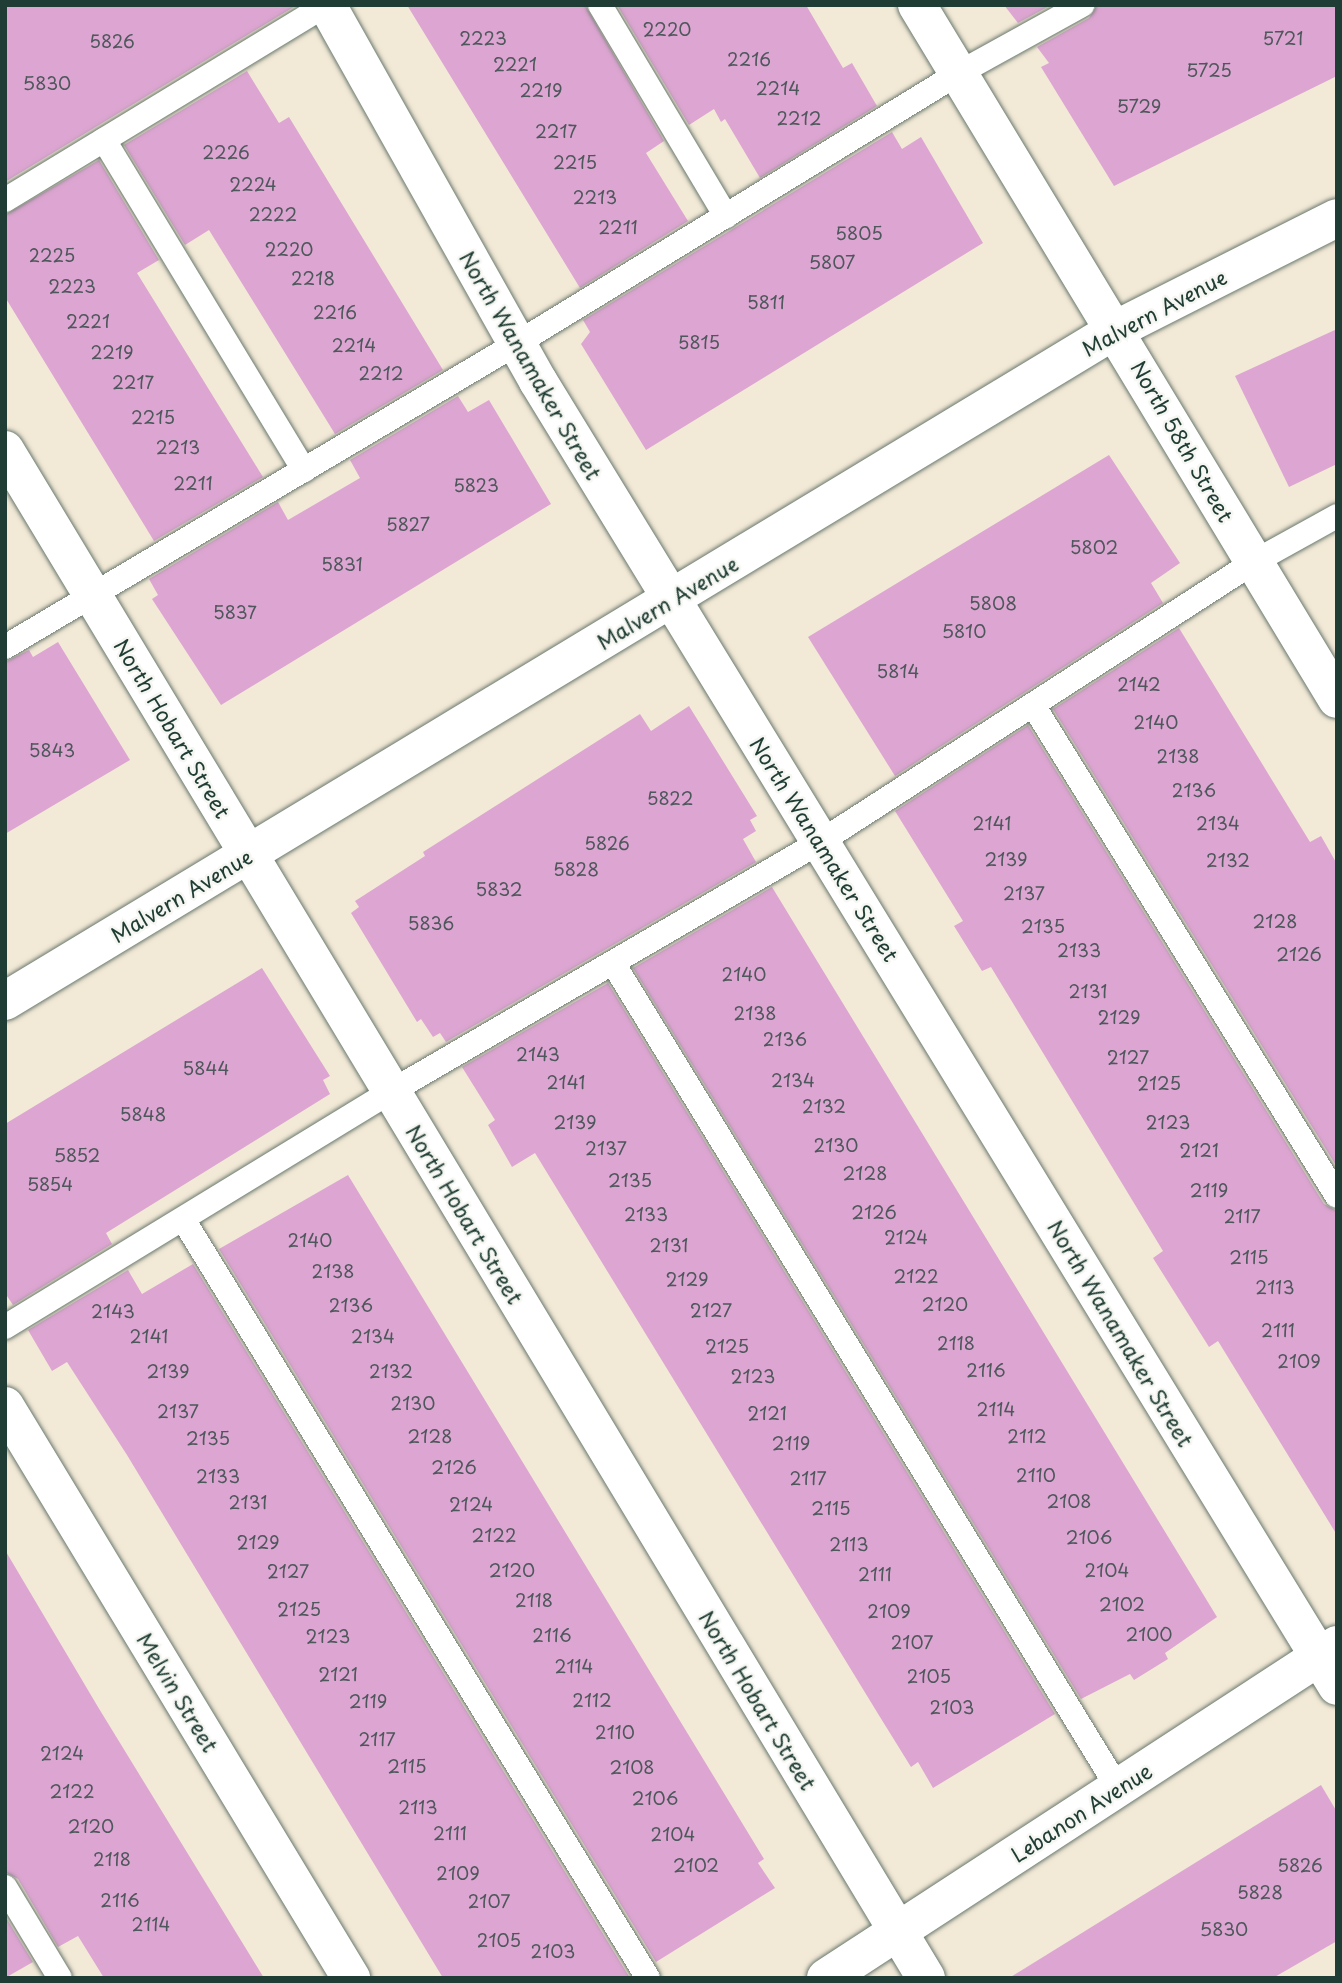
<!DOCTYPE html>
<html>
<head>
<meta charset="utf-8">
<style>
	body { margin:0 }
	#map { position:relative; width:1342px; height:1983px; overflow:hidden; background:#f3e9d7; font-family:"Playpen Sans",sans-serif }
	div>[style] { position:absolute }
	.building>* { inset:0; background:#dda6d2 }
	.roads { filter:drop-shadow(0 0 2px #69796d) drop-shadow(0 0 2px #69796d) }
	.service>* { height:24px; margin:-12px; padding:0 12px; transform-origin:12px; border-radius:12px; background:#fff }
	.minor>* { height:38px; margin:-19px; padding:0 19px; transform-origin:19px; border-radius:19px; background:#fff }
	span { translate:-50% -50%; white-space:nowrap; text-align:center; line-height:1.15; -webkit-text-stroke:5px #f6f6f2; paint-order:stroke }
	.number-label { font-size:18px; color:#4e575c }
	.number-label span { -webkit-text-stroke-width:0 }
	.street-label { font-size:21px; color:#1f3d34 }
	.frame { position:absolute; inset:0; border:7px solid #1f3d34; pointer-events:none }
</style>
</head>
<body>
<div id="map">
	<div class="building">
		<div style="clip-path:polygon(5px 5px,297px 5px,5px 182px)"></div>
		<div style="clip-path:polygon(407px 5px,585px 5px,664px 141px,646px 153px,688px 221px,580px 288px)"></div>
		<div style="clip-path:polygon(617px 5px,806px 5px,843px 68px,852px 63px,877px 106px,760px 178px,725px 119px,721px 122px,714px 109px,689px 125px)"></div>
		<div style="clip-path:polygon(1004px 5px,1051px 5px,1018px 23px)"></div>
		<div style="clip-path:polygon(1097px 5px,1337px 5px,1337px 76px,1114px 186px,1041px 67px,1049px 63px,1037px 47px,1089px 18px)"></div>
		<div style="clip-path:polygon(247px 71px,279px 123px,289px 117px,443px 370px,335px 434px,209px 230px,185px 245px,124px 145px)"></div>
		<div style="clip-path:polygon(892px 132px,902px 149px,921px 137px,983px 243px,646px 450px,581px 344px,590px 332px,583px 320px)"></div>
		<div style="clip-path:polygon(99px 160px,159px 260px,137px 273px,263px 477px,154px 541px,5px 297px,5px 215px)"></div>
		<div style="clip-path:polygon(1337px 329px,1337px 464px,1289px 487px,1235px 376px)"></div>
		<div style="clip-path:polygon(458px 396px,468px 412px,489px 400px,551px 504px,221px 705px,152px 599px,158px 595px,149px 579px,278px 502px,288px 520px,360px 478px,350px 460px)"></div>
		<div style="clip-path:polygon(1109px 455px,1180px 563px,1151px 583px,1163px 603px,895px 776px,808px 637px)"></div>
		<div style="clip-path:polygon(1179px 628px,1310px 842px,1321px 836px,1337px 864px,1337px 1167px,1053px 709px)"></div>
		<div style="clip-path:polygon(58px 642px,130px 760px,5px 834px,5px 662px,29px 650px,33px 657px)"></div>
		<div style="clip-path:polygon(689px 706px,757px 816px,750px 820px,756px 831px,743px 839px,756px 862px,446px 1042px,440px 1033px,433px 1037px,421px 1019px,417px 1022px,351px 913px,359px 907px,355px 901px,425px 856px,423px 852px,640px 714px,651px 731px)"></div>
		<div style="clip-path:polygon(1028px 725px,1324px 1204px,1337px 1211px,1337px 1535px,1218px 1341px,1209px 1347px,1153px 1258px,1163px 1251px,991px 967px,982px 971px,954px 926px,963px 921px,895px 811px)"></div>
		<div style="clip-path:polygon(772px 887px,1217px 1617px,1165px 1653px,1168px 1659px,1134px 1680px,1130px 1674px,1081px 1699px,633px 968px)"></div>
		<div style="clip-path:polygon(262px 968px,330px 1076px,323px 1080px,330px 1094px,106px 1233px,112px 1244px,13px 1305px,5px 1293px,5px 1124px)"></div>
		<div style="clip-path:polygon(608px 983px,1055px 1714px,933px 1788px,918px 1762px,911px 1767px,880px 1717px,535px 1153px,512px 1167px,488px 1125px,495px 1120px,462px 1067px)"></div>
		<div style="clip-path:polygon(348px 1175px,764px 1859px,758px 1863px,775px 1888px,656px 1962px,219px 1249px)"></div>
		<div style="clip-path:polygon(193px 1264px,630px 1978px,443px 1978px,127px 1455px,67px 1362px,52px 1371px,28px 1330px,128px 1270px,142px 1294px)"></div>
		<div style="clip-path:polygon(5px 1550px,98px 1707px,264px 1978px,104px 1978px,78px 1936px,58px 1947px,18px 1879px,5px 1872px)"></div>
		<div style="clip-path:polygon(1321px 1785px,1337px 1812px,1337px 1941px,1273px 1978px,1009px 1978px)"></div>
		<div style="clip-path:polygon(5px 1916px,33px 1962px,5px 1978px)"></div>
	</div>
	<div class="roads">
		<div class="service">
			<div style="left:600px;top:5px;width:246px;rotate:59.2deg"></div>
			<div style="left:104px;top:140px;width:386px;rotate:58.8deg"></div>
			<div style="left:5px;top:200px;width:376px;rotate:-31.3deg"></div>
			<div style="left:5px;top:647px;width:594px;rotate:-30.67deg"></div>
			<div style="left:516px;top:344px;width:519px;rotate:-31.46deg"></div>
			<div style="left:959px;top:73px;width:141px;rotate:-28.9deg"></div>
			<div style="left:1033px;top:705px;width:577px;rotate:58.24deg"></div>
			<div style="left:613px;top:963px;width:967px;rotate:58.53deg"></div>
			<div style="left:183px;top:1219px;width:890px;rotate:58.51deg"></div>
			<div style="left:5px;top:1327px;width:453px;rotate:-31.4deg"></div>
			<div style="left:392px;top:1091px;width:495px;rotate:-30.2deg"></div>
			<div style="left:820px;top:842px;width:516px;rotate:-32.83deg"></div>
			<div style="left:1254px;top:562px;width:95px;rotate:-29deg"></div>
			<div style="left:5px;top:1887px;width:106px;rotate:58.9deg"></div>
		</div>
		<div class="minor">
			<div style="left:327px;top:5px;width:431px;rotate:60.7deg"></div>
			<div style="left:538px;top:381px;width:1530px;rotate:58.52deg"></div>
			<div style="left:917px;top:5px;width:811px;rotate:58.82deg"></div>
			<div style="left:5px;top:450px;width:1784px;rotate:58.92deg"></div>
			<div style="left:5px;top:1001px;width:1299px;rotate:-31.15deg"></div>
			<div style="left:1117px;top:329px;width:246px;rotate:-26.8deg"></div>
			<div style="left:5px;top:1406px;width:669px;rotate:58.83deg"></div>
			<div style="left:826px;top:1978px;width:610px;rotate:-33.09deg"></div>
		</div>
	</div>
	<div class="number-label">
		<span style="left:667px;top:29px">2220</span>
		<span style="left:483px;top:38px">2223</span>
		<span style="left:1283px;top:38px">5721</span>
		<span style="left:112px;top:41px">5826</span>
		<span style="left:749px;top:59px">2216</span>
		<span style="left:515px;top:64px">2221</span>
		<span style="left:1209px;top:70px">5725</span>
		<span style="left:47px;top:83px">5830</span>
		<span style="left:778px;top:88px">2214</span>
		<span style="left:541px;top:90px">2219</span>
		<span style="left:1139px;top:106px">5729</span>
		<span style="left:799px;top:118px">2212</span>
		<span style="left:556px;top:131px">2217</span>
		<span style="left:226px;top:152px">2226</span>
		<span style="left:575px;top:162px">2215</span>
		<span style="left:253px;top:184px">2224</span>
		<span style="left:595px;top:197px">2213</span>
		<span style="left:273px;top:214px">2222</span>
		<span style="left:618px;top:227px">2211</span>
		<span style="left:859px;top:233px">5805</span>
		<span style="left:289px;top:249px">2220</span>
		<span style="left:52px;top:255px">2225</span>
		<span style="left:832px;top:262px">5807</span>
		<span style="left:313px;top:278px">2218</span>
		<span style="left:72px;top:286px">2223</span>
		<span style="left:766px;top:302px">5811</span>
		<span style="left:335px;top:312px">2216</span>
		<span style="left:88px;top:321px">2221</span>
		<span style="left:699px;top:342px">5815</span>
		<span style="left:354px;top:345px">2214</span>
		<span style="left:112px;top:352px">2219</span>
		<span style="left:381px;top:373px">2212</span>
		<span style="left:133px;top:382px">2217</span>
		<span style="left:153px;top:417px">2215</span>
		<span style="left:178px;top:447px">2213</span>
		<span style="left:193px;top:483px">2211</span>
		<span style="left:476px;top:485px">5823</span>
		<span style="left:408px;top:524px">5827</span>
		<span style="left:1094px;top:547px">5802</span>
		<span style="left:342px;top:564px">5831</span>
		<span style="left:993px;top:603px">5808</span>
		<span style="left:235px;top:612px">5837</span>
		<span style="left:964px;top:631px">5810</span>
		<span style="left:898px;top:671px">5814</span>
		<span style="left:1139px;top:684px">2142</span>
		<span style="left:1156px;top:722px">2140</span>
		<span style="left:52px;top:750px">5843</span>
		<span style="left:1178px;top:756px">2138</span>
		<span style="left:1194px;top:790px">2136</span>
		<span style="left:670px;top:798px">5822</span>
		<span style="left:992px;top:823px">2141</span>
		<span style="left:1218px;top:823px">2134</span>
		<span style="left:607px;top:843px">5826</span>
		<span style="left:1006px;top:859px">2139</span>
		<span style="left:1228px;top:860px">2132</span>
		<span style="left:576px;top:869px">5828</span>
		<span style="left:499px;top:889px">5832</span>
		<span style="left:1024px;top:893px">2137</span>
		<span style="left:1275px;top:921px">2128</span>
		<span style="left:431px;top:923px">5836</span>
		<span style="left:1043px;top:926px">2135</span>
		<span style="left:1079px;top:950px">2133</span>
		<span style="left:1299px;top:954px">2126</span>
		<span style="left:744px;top:974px">2140</span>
		<span style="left:1088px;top:991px">2131</span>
		<span style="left:755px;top:1013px">2138</span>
		<span style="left:1119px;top:1017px">2129</span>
		<span style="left:785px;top:1039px">2136</span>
		<span style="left:538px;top:1054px">2143</span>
		<span style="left:1128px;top:1057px">2127</span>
		<span style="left:206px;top:1068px">5844</span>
		<span style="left:793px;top:1080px">2134</span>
		<span style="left:566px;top:1082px">2141</span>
		<span style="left:1159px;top:1083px">2125</span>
		<span style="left:824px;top:1106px">2132</span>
		<span style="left:143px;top:1114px">5848</span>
		<span style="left:575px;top:1122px">2139</span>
		<span style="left:1168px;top:1122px">2123</span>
		<span style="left:836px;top:1145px">2130</span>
		<span style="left:606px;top:1148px">2137</span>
		<span style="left:1199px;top:1150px">2121</span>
		<span style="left:77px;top:1155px">5852</span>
		<span style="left:865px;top:1173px">2128</span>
		<span style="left:630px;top:1180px">2135</span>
		<span style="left:50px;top:1184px">5854</span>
		<span style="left:1209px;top:1190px">2119</span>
		<span style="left:874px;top:1212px">2126</span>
		<span style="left:646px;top:1214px">2133</span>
		<span style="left:1242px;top:1216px">2117</span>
		<span style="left:906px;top:1237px">2124</span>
		<span style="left:310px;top:1240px">2140</span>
		<span style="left:669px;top:1245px">2131</span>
		<span style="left:1249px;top:1257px">2115</span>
		<span style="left:333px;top:1271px">2138</span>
		<span style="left:916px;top:1276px">2122</span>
		<span style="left:687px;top:1279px">2129</span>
		<span style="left:1275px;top:1287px">2113</span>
		<span style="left:945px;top:1304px">2120</span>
		<span style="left:351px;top:1305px">2136</span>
		<span style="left:711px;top:1310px">2127</span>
		<span style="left:113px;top:1311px">2143</span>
		<span style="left:1278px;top:1330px">2111</span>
		<span style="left:149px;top:1336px">2141</span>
		<span style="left:373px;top:1336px">2134</span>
		<span style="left:956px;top:1343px">2118</span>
		<span style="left:727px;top:1346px">2125</span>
		<span style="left:1299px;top:1361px">2109</span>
		<span style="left:986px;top:1370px">2116</span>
		<span style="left:168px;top:1371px">2139</span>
		<span style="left:391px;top:1371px">2132</span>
		<span style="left:753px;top:1376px">2123</span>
		<span style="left:413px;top:1403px">2130</span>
		<span style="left:996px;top:1409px">2114</span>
		<span style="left:178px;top:1411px">2137</span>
		<span style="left:767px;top:1413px">2121</span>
		<span style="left:430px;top:1436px">2128</span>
		<span style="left:1027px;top:1436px">2112</span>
		<span style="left:208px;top:1438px">2135</span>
		<span style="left:791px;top:1443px">2119</span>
		<span style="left:454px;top:1467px">2126</span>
		<span style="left:1036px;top:1475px">2110</span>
		<span style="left:218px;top:1476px">2133</span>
		<span style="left:808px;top:1478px">2117</span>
		<span style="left:1069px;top:1501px">2108</span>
		<span style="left:248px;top:1502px">2131</span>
		<span style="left:471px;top:1504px">2124</span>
		<span style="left:831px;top:1508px">2115</span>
		<span style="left:494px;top:1535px">2122</span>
		<span style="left:1089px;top:1537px">2106</span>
		<span style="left:258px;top:1542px">2129</span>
		<span style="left:849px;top:1544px">2113</span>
		<span style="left:512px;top:1570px">2120</span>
		<span style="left:1107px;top:1570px">2104</span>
		<span style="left:288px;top:1571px">2127</span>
		<span style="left:875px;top:1574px">2111</span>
		<span style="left:534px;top:1600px">2118</span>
		<span style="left:1122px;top:1604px">2102</span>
		<span style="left:299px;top:1609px">2125</span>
		<span style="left:889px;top:1611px">2109</span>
		<span style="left:1149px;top:1634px">2100</span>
		<span style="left:552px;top:1635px">2116</span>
		<span style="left:328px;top:1636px">2123</span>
		<span style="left:912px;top:1642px">2107</span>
		<span style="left:574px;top:1666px">2114</span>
		<span style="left:338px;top:1674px">2121</span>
		<span style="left:929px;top:1676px">2105</span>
		<span style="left:592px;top:1700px">2112</span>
		<span style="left:368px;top:1701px">2119</span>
		<span style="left:952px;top:1707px">2103</span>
		<span style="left:615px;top:1732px">2110</span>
		<span style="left:377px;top:1739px">2117</span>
		<span style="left:62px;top:1753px">2124</span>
		<span style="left:407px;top:1766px">2115</span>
		<span style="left:632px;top:1767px">2108</span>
		<span style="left:72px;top:1791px">2122</span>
		<span style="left:655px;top:1798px">2106</span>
		<span style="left:418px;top:1807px">2113</span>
		<span style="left:91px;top:1826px">2120</span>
		<span style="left:450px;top:1833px">2111</span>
		<span style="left:673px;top:1834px">2104</span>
		<span style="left:112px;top:1859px">2118</span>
		<span style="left:696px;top:1865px">2102</span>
		<span style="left:1300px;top:1865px">5826</span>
		<span style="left:458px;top:1873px">2109</span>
		<span style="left:1260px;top:1892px">5828</span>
		<span style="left:120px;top:1900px">2116</span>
		<span style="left:489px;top:1901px">2107</span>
		<span style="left:151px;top:1924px">2114</span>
		<span style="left:1224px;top:1929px">5830</span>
		<span style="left:499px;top:1940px">2105</span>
		<span style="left:553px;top:1951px">2103</span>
	</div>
	<div class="street-label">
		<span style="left:1154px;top:312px;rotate:-28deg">Malvern Avenue</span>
		<span style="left:531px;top:365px;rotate:60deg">North Wanamaker Street</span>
		<span style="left:1183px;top:441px;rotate:60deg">North 58th Street</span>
		<span style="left:667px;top:602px;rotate:-31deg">Malvern Avenue</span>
		<span style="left:173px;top:728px;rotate:59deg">North Hobart Street</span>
		<span style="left:825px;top:849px;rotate:58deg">North Wanamaker Street</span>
		<span style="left:181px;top:895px;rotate:-31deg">Malvern Avenue</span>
		<span style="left:465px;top:1214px;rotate:59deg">North Hobart Street</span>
		<span style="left:1121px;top:1333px;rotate:59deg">North Wanamaker Street</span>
		<span style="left:178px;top:1692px;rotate:59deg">Melvin Street</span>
		<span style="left:758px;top:1700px;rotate:59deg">North Hobart Street</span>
		<span style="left:1081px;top:1812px;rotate:-33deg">Lebanon Avenue</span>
	</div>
	<div class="frame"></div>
</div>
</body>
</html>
